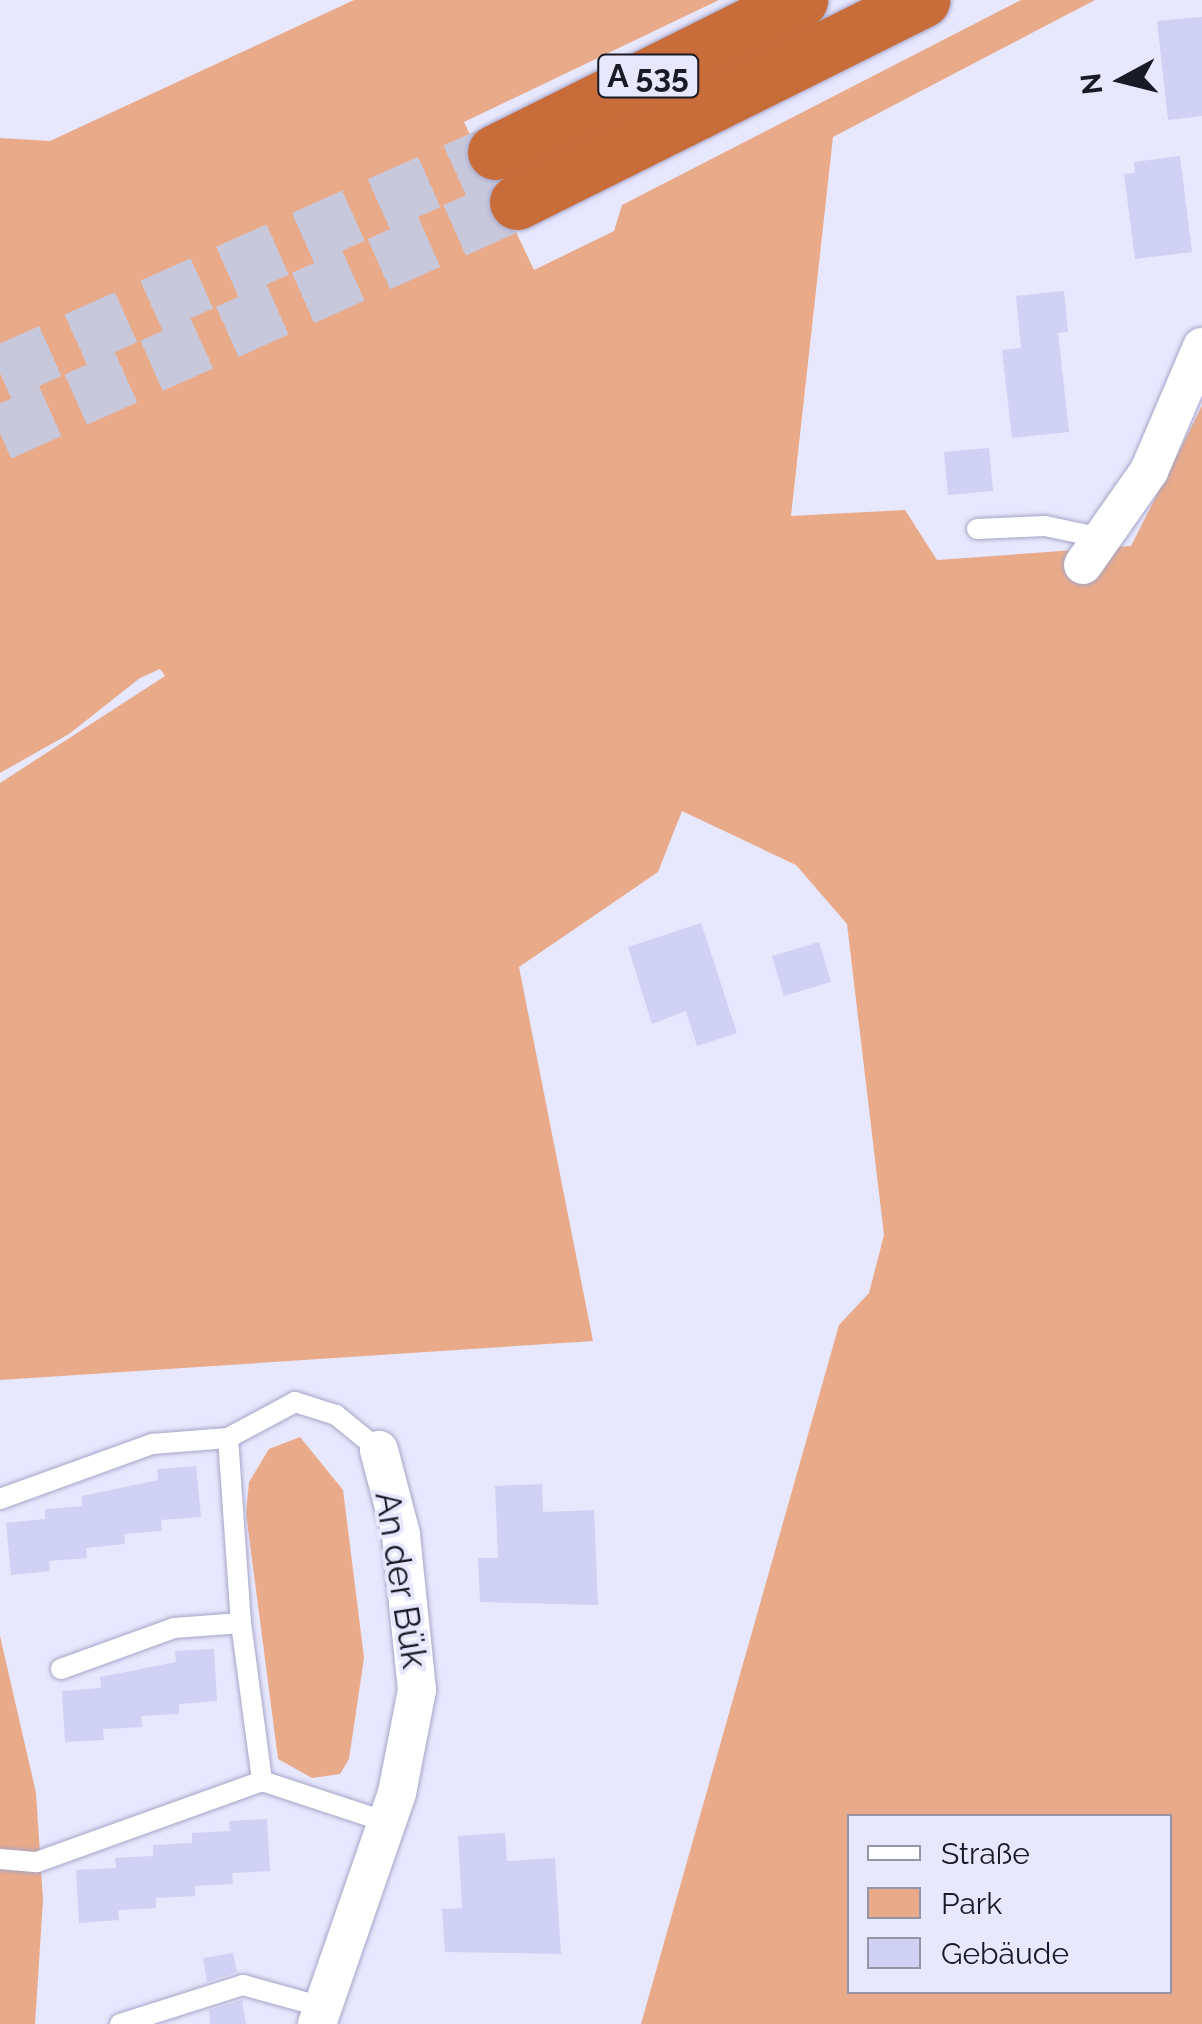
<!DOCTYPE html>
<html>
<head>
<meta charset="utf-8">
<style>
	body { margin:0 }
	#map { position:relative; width:1202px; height:2024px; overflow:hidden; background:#e7e7fd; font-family:Raleway,sans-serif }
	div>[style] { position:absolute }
	.green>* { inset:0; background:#e9aa8a }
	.building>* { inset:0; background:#d0d1f4 }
	.motorway-tunnel>* { height:55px; margin-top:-27.5px; transform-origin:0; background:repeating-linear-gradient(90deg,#c8c8dd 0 55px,transparent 0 83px) }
	.roads { filter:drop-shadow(0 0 2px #a6a6c8) drop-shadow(0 0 2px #a6a6c8) }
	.service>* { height:20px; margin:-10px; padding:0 10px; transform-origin:10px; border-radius:10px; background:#fff }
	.minor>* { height:38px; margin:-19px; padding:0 19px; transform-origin:19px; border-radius:19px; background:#fff }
	.motorway>* { height:55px; margin:-27.5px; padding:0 27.5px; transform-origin:27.5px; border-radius:27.5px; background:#c86d3a }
	span { translate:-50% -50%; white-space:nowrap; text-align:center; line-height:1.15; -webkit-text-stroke:8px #e7e7fd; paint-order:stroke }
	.shield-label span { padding:2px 8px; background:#e7e7fd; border:2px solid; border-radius:8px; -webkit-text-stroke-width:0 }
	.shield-label { font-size:32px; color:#1a1a26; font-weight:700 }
	.street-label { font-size:35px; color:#1a1a26 }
	.legend { position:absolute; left:847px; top:1814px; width:325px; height:180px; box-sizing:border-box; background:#e7e7fd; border:2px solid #9595a7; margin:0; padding:12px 18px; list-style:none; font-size:30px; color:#1a1a26 }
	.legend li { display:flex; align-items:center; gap:20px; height:50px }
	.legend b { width:50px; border:2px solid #9595a7 }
	.north { position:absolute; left:1072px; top:30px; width:100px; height:100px; -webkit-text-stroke:8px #e7e7fd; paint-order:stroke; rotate:263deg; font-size:28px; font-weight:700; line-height:40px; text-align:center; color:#1a1a26 }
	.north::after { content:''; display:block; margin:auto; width:35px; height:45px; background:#1a1a26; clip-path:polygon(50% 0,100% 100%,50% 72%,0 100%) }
</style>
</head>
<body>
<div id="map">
	<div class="green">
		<div style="clip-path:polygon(evenodd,354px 0,719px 0,464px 122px,534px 270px,614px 231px,622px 205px,1021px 0,1095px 0,833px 137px,791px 516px,905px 510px,937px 560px,1131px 546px,1202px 406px,1202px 2024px,641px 2024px,839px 1325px,869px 1293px,884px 1235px,847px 924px,796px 865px,682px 811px,658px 872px,519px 967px,593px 1341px,0 1380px,0 783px,165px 676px,160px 669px,140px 678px,69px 734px,0 773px,0 138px,50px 141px,354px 0,850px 1816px,1170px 1816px,1170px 1992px,850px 1992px,850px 1816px)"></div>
		<div style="clip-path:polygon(300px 1437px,343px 1490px,364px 1658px,349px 1759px,340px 1774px,312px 1778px,278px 1759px,246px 1513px,249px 1482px,269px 1449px)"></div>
		<div style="clip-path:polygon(0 1636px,36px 1793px,43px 1900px,35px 2024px,0 2024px)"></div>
	</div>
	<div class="building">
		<div style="clip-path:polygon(1202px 17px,1202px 116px,1168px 120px,1157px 21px)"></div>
		<div style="clip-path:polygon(1180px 156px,1192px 252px,1135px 259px,1124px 174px,1135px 173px,1134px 162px)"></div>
		<div style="clip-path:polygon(1064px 291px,1068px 332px,1058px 333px,1069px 432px,1012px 438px,1002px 350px,1021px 348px,1016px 296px)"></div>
		<div style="clip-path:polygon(989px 448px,993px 491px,948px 495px,944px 452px)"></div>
		<div style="clip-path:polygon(701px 923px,737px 1033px,697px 1046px,686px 1011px,652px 1024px,628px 947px)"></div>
		<div style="clip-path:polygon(819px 942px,831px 982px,784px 996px,772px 956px)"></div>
		<div style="clip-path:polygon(196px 1466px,201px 1517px,161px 1520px,162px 1531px,124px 1534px,125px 1544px,86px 1548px,87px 1558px,49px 1561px,50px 1571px,11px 1575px,6px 1523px,45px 1519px,45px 1509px,82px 1506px,82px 1496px,158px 1480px,157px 1469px)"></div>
		<div style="clip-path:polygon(542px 1484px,543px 1512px,594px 1510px,598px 1605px,480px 1602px,478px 1558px,498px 1558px,495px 1486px)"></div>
		<div style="clip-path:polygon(214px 1649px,217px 1701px,179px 1704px,179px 1714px,141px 1716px,142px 1727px,103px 1729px,104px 1740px,65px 1742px,62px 1691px,101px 1688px,100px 1677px,176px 1662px,175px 1651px)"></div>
		<div style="clip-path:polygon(267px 1819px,270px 1871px,232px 1873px,233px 1884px,195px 1886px,195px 1896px,156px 1898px,156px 1908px,118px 1910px,119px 1920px,79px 1923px,76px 1870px,116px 1868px,115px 1858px,153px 1856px,153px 1845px,192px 1843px,192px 1833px,230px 1831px,229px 1821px)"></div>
		<div style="clip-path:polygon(505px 1833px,507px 1861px,555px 1858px,561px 1954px,445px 1952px,442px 1909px,462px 1908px,458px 1836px)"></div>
		<div style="clip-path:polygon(233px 1953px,237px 1972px,207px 1982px,203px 1958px)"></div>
		<div style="clip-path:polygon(242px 2000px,246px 2024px,210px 2024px,209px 2010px)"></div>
	</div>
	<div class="motorway-tunnel">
		<div style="left:0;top:373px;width:542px;rotate:-24.06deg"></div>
		<div style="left:0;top:433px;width:566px;rotate:-24.08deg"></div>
	</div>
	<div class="roads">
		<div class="service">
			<div style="left:977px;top:529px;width:68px;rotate:-2.5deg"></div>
			<div style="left:1045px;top:526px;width:58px;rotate:11.9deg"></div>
			<div style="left:228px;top:1438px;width:185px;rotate:86deg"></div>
			<div style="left:0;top:1499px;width:162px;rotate:-19.9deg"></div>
			<div style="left:152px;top:1444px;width:76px;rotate:-4.5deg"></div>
			<div style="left:228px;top:1438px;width:76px;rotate:-28.2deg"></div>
			<div style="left:295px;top:1402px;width:43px;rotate:17.6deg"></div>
			<div style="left:336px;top:1415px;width:55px;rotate:39.1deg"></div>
			<div style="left:61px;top:1669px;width:120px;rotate:-19.9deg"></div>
			<div style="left:174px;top:1628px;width:67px;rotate:-4.3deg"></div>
			<div style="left:241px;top:1623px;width:159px;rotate:82.4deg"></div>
			<div style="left:0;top:1859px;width:37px;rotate:5deg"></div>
			<div style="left:37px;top:1862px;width:239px;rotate:-19.8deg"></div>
			<div style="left:262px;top:1781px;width:132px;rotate:18.2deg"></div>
			<div style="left:120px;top:2024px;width:129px;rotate:-17.6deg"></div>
			<div style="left:243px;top:1985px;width:83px;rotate:15.4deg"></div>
		</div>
		<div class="minor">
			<div style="left:1083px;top:565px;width:115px;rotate:-54.9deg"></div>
			<div style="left:1149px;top:471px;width:135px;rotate:-66.9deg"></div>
			<div style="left:317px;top:2024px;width:244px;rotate:-70.9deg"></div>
			<div style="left:397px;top:1793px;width:105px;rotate:-79deg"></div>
			<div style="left:417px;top:1690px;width:157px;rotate:-95.9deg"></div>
			<div style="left:401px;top:1534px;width:87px;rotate:-104.7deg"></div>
		</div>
		<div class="motorway">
			<div style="left:495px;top:152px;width:341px;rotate:-26.5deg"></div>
			<div style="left:517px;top:202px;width:453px;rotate:-26.5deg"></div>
		</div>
	</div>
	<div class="shield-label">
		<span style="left:648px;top:76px">A 535</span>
	</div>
	<div class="street-label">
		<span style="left:401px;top:1580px;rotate:81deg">An der Bük</span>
	</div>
	<ul class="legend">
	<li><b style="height:12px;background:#fff"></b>Straße</li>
	<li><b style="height:28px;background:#e9aa8a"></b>Park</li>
	<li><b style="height:28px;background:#d0d1f4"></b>Gebäude</li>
	</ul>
	<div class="north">N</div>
</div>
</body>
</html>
